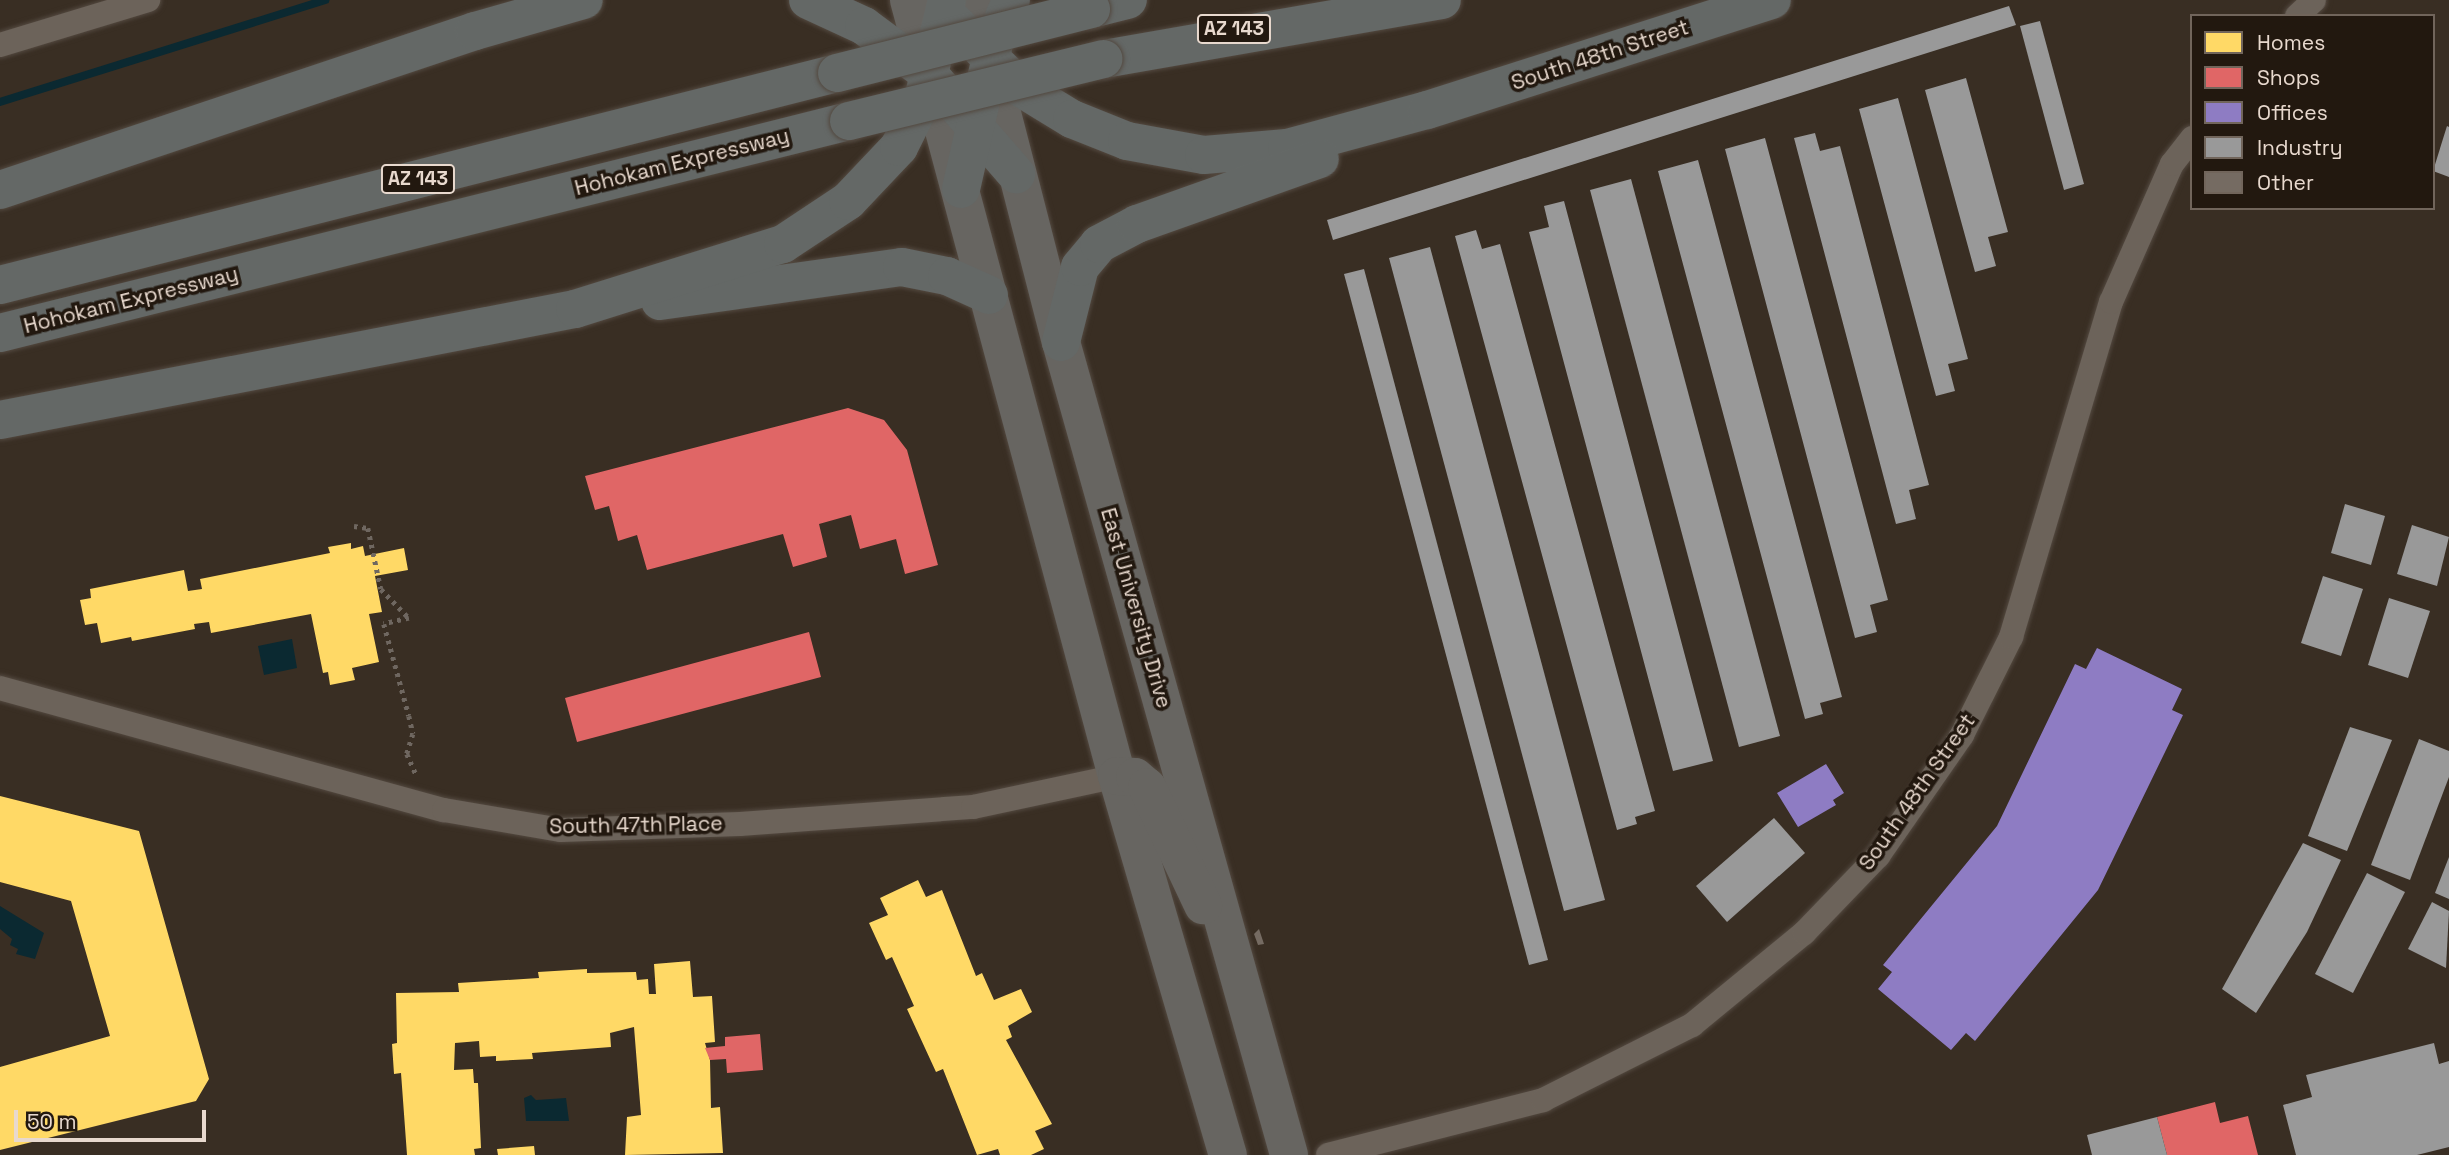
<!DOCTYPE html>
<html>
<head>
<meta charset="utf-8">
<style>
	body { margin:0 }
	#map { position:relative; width:2449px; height:1155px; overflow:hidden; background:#392e23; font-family:"Space Grotesk",sans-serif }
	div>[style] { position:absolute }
	.water>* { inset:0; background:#0b2931 }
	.homes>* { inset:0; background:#ffd966 }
	.shops>* { inset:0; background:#e06666 }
	.offices>* { inset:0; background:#8e7cc3 }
	.industry>* { inset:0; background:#999 }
	.stream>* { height:8px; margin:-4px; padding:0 4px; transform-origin:4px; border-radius:4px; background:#0b2931 }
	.building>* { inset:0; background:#756b62 }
	.path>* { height:4.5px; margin-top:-2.25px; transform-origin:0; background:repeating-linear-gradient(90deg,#6f6760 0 3.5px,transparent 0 8.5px) }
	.roads { filter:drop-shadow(0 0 2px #534940) drop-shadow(0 0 2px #534940) }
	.minor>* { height:24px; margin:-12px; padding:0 12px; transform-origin:12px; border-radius:12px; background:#6c635a }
	.primary>* { height:38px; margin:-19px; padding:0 19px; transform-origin:19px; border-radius:19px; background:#676561 }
	.motorway>* { height:38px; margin:-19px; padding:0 19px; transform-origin:19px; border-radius:19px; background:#646866 }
	.bridges { filter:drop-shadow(0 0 2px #534940) drop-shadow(0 0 2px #534940) }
	.motorway-bridge>* { height:38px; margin:-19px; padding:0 19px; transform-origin:19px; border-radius:19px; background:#646866 }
	span { translate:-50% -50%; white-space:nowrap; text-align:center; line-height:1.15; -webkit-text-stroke:7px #22180f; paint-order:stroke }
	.shield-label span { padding:2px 5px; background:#22180f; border:2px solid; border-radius:5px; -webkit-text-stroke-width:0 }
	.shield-label { font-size:19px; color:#e8d9ce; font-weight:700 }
	.street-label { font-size:21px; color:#e8d9ce }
	.legend { position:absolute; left:2190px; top:14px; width:245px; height:196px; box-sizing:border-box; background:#22180f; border:2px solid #71655b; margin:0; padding:9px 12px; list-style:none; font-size:21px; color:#e8d9ce }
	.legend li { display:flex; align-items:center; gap:14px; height:35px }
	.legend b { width:35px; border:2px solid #71655b }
	.scale { position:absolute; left:14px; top:1110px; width:192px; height:32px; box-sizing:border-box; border:4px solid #e8d9ce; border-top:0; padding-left:9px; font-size:21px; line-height:24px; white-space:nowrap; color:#e8d9ce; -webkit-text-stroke:5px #22180f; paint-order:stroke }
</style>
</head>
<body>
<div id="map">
	<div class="water">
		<div style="clip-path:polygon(292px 639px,297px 668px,264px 675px,258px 646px)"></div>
		<div style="clip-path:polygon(0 906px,44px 933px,35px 959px,16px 954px,18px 949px,10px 945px,12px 939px,0 929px)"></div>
		<div style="clip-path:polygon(531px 1095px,536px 1100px,566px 1098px,569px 1121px,526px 1121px,524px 1098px)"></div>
	</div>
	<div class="homes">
		<div style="clip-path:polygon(351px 543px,351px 549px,363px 546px,365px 556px,404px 548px,408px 570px,375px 576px,382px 612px,369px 614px,379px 662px,352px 668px,355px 680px,330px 685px,328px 672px,323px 673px,311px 614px,211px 633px,209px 622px,194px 624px,195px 629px,132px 641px,131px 637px,101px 643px,97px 623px,85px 625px,80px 600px,91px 598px,90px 589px,184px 570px,188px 591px,202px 589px,200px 579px,330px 553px,328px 547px)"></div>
		<div style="clip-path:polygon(0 796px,139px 831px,209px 1079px,196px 1101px,0 1150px,0 1067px,110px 1036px,71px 901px,0 882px)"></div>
		<div style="clip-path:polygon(918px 880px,926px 897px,942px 890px,976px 976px,982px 973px,994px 1000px,1021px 989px,1032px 1012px,1008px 1026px,1012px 1037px,1006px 1040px,1052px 1124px,1035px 1131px,1044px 1149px,1031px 1155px,1000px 1155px,998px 1149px,977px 1155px,943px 1069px,936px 1072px,907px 1009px,914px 1006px,892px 957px,886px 960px,869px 923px,888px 915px,880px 898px)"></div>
		<div style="clip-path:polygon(690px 961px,693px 997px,712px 996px,715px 1042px,705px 1043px,710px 1060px,711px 1108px,720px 1107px,723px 1153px,625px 1155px,627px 1117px,641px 1115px,634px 1027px,610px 1033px,611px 1047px,532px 1053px,533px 1059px,496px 1061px,496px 1056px,480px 1057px,479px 1041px,455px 1043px,454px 1070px,473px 1069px,474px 1083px,478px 1083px,481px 1148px,474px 1149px,475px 1155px,407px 1155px,401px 1073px,394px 1074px,392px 1044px,397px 1043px,396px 993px,459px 992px,458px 983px,539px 978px,538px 972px,587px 969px,587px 973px,636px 972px,637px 980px,648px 979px,649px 994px,656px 994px,654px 964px)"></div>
		<div style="clip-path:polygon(534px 1146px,535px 1155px,498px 1155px,497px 1149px)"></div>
	</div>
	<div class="shops">
		<div style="clip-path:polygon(848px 408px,884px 420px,907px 450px,938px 565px,905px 574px,896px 539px,860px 549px,851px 515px,819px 524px,827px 557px,793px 567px,783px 534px,647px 570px,637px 535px,618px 541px,609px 506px,595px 510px,585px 476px)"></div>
		<div style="clip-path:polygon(809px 632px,821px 677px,577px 742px,565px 698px)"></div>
		<div style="clip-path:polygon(760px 1034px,763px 1070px,727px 1073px,726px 1059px,710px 1060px,705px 1048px,725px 1046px,725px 1037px)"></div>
		<div style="clip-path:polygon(2215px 1102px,2220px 1123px,2248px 1116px,2258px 1155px,2167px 1155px,2157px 1117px)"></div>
	</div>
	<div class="offices">
		<div style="clip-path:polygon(2097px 648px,2182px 689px,2172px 710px,2183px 715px,2098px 890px,1975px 1041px,1966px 1033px,1951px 1050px,1878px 989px,1892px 972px,1883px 965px,1997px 826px,2075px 664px,2086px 669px)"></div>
		<div style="clip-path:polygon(1826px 764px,1844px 793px,1833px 800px,1836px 805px,1798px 827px,1777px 793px)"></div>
	</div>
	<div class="industry">
		<div style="clip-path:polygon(2009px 6px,2016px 25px,1333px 240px,1327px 220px)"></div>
		<div style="clip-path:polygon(2040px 21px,2084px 184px,2064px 190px,2020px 26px)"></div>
		<div style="clip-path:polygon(1966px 78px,2008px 232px,1988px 237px,1996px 266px,1975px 272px,1925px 90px)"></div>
		<div style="clip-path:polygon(1898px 98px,1968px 359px,1948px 364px,1955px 391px,1936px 396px,1859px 109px)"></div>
		<div style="clip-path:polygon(2447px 126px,2449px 127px,2449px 177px,2433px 171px)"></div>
		<div style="clip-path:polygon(1815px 133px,1820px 151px,1840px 146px,1929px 485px,1909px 490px,1916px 519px,1896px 524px,1794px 138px)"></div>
		<div style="clip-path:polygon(1765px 138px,1888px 600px,1870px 605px,1877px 632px,1855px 638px,1725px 149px)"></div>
		<div style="clip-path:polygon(1698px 160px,1842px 697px,1820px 703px,1823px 714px,1805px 719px,1658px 171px)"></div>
		<div style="clip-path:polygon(1631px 179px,1780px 736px,1739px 747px,1590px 190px)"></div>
		<div style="clip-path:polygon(1564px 201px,1713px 761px,1673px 771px,1529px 232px,1549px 227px,1544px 206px)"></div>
		<div style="clip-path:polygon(1476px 230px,1482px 249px,1500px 244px,1655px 811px,1635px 817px,1637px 824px,1617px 830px,1455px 236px)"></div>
		<div style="clip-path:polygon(1430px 247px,1605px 900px,1564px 911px,1389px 258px)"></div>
		<div style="clip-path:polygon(1364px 269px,1548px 960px,1529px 965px,1344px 274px)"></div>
		<div style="clip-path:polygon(2345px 504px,2385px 516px,2371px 565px,2331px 553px)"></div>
		<div style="clip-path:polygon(2412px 525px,2449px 537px,2437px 586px,2397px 574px)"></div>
		<div style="clip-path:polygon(2323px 576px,2363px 589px,2341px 656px,2301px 643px)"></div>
		<div style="clip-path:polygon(2389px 598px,2430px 611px,2408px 678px,2368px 665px)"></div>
		<div style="clip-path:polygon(2350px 727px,2392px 740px,2347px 851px,2308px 836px)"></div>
		<div style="clip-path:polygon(2419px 739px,2449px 751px,2449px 777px,2410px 880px,2371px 865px)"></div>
		<div style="clip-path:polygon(1774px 818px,1805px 853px,1727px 922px,1696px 886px)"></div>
		<div style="clip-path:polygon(2303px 843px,2341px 860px,2307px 932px,2256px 1013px,2222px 989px)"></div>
		<div style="clip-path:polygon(2449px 857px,2449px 899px,2435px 893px)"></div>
		<div style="clip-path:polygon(2367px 873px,2405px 892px,2353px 993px,2315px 974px)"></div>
		<div style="clip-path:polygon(2432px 902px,2449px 911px,2446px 968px,2408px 949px)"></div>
		<div style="clip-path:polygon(2434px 1043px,2439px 1064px,2449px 1061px,2449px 1147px,2417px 1155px,2296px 1155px,2283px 1105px,2312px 1097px,2306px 1075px)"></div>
		<div style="clip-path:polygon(2157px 1117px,2167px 1155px,2092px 1155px,2087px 1135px)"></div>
	</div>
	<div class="stream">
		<div style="left:0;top:102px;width:341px;rotate:-17.4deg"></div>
	</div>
	<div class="building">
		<div style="clip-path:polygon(1259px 929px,1264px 944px,1258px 945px,1254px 934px)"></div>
	</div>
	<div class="path">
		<div style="left:354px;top:526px;width:14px;rotate:8deg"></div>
		<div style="left:368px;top:528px;width:62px;rotate:78deg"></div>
		<div style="left:381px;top:589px;width:40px;rotate:46deg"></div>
		<div style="left:409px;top:618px;width:26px;rotate:167deg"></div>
		<div style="left:384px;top:624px;width:95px;rotate:74.8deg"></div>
		<div style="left:409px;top:716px;width:18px;rotate:77deg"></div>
		<div style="left:413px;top:734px;width:21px;rotate:107deg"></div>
		<div style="left:407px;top:754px;width:22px;rotate:66deg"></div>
	</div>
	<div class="roads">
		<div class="minor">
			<div style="left:2297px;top:16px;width:23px;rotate:-43deg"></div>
			<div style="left:0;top:45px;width:155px;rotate:-16.9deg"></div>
			<div style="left:0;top:688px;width:460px;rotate:15.4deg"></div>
			<div style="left:444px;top:810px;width:119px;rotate:9.7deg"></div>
			<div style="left:561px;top:830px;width:179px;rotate:-1.9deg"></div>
			<div style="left:740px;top:824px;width:234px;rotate:-4.2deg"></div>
			<div style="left:973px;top:807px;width:147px;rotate:-12.1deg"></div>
			<div style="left:1328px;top:1155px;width:222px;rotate:-14.3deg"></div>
			<div style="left:1543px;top:1100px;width:167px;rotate:-26.7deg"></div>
			<div style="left:1692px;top:1025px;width:145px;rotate:-39.4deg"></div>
			<div style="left:1804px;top:933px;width:107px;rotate:-46.1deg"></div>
			<div style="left:1878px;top:856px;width:147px;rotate:-55.2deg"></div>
			<div style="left:1962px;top:735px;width:110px;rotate:-63.4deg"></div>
			<div style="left:2011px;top:637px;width:350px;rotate:-73.4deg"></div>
			<div style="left:2111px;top:302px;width:151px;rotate:-66.2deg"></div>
			<div style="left:2172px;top:164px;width:33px;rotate:-52deg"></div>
		</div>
		<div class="primary">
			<div style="left:909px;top:0;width:803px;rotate:75deg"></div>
			<div style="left:1117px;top:776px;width:395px;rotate:73.7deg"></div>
			<div style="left:973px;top:0;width:353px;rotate:75.6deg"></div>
			<div style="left:1061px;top:342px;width:844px;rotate:74.33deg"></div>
			<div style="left:1117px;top:776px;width:18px;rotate:3deg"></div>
			<div style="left:1135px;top:777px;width:16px;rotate:40deg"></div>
			<div style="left:1147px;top:787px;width:131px;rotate:64.6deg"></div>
		</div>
		<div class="motorway">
			<div style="left:808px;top:0;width:62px;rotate:24.9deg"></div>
			<div style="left:864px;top:26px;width:81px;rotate:36.4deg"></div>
			<div style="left:929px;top:74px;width:133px;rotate:49deg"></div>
			<div style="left:1091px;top:9px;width:38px;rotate:-14deg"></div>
			<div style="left:948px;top:16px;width:103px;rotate:44.6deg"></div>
			<div style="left:1021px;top:88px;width:60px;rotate:31.3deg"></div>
			<div style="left:1072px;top:119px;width:59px;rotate:21.8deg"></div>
			<div style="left:1127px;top:141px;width:78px;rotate:10.3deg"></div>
			<div style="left:1204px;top:155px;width:83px;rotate:-4.8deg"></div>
			<div style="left:1287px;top:148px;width:145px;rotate:-15.2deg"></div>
			<div style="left:1427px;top:110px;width:362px;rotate:-17.7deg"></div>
			<div style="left:1104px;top:59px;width:343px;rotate:-9.9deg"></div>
			<div style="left:961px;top:189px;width:154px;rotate:-77.2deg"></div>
			<div style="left:995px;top:39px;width:42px;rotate:-67.7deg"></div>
			<div style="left:0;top:190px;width:501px;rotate:-18.51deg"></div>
			<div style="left:475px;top:31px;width:113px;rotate:-15.9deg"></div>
			<div style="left:0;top:285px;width:863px;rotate:-14.21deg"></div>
			<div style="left:660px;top:301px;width:244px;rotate:-8deg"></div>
			<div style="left:902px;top:267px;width:46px;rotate:11.3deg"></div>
			<div style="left:947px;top:276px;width:46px;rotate:24.3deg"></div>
			<div style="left:0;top:333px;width:875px;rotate:-14.02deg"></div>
			<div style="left:1061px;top:342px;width:77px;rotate:-75.8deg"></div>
			<div style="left:1080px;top:267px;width:30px;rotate:-50deg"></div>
			<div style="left:1099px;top:244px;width:43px;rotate:-27.8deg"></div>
			<div style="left:1137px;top:224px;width:194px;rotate:-19.6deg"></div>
			<div style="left:0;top:420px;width:586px;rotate:-10.93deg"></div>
			<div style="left:575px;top:309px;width:218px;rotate:-17.4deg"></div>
			<div style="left:783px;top:244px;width:78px;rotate:-33.5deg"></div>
			<div style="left:848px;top:201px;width:74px;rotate:-46.6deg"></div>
			<div style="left:899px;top:147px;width:54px;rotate:-63.4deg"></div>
			<div style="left:923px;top:99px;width:102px;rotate:-76.4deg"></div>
		</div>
	</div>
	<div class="bridges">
		<div class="motorway-bridge">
			<div style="left:837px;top:73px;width:262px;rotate:-14.1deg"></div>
			<div style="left:849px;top:121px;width:262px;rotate:-13.7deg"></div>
		</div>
	</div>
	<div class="shield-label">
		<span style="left:1234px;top:29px">AZ 143</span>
		<span style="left:418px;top:179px">AZ 143</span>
	</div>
	<div class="street-label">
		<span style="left:1600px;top:55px;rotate:-18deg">South 48th Street</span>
		<span style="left:682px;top:162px;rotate:-14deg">Hohokam Expressway</span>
		<span style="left:131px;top:300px;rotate:-14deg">Hohokam Expressway</span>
		<span style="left:1136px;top:608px;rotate:74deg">East University Drive</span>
		<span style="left:1917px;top:792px;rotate:-55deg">South 48th Street</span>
		<span style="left:636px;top:825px;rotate:-1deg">South 47th Place</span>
	</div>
	<ul class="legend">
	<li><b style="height:19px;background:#ffd966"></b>Homes</li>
	<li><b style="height:19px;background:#e06666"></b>Shops</li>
	<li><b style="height:19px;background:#8e7cc3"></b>Offices</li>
	<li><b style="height:19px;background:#999"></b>Industry</li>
	<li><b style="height:19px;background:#756b62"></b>Other</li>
	</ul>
	<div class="scale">50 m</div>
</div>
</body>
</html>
